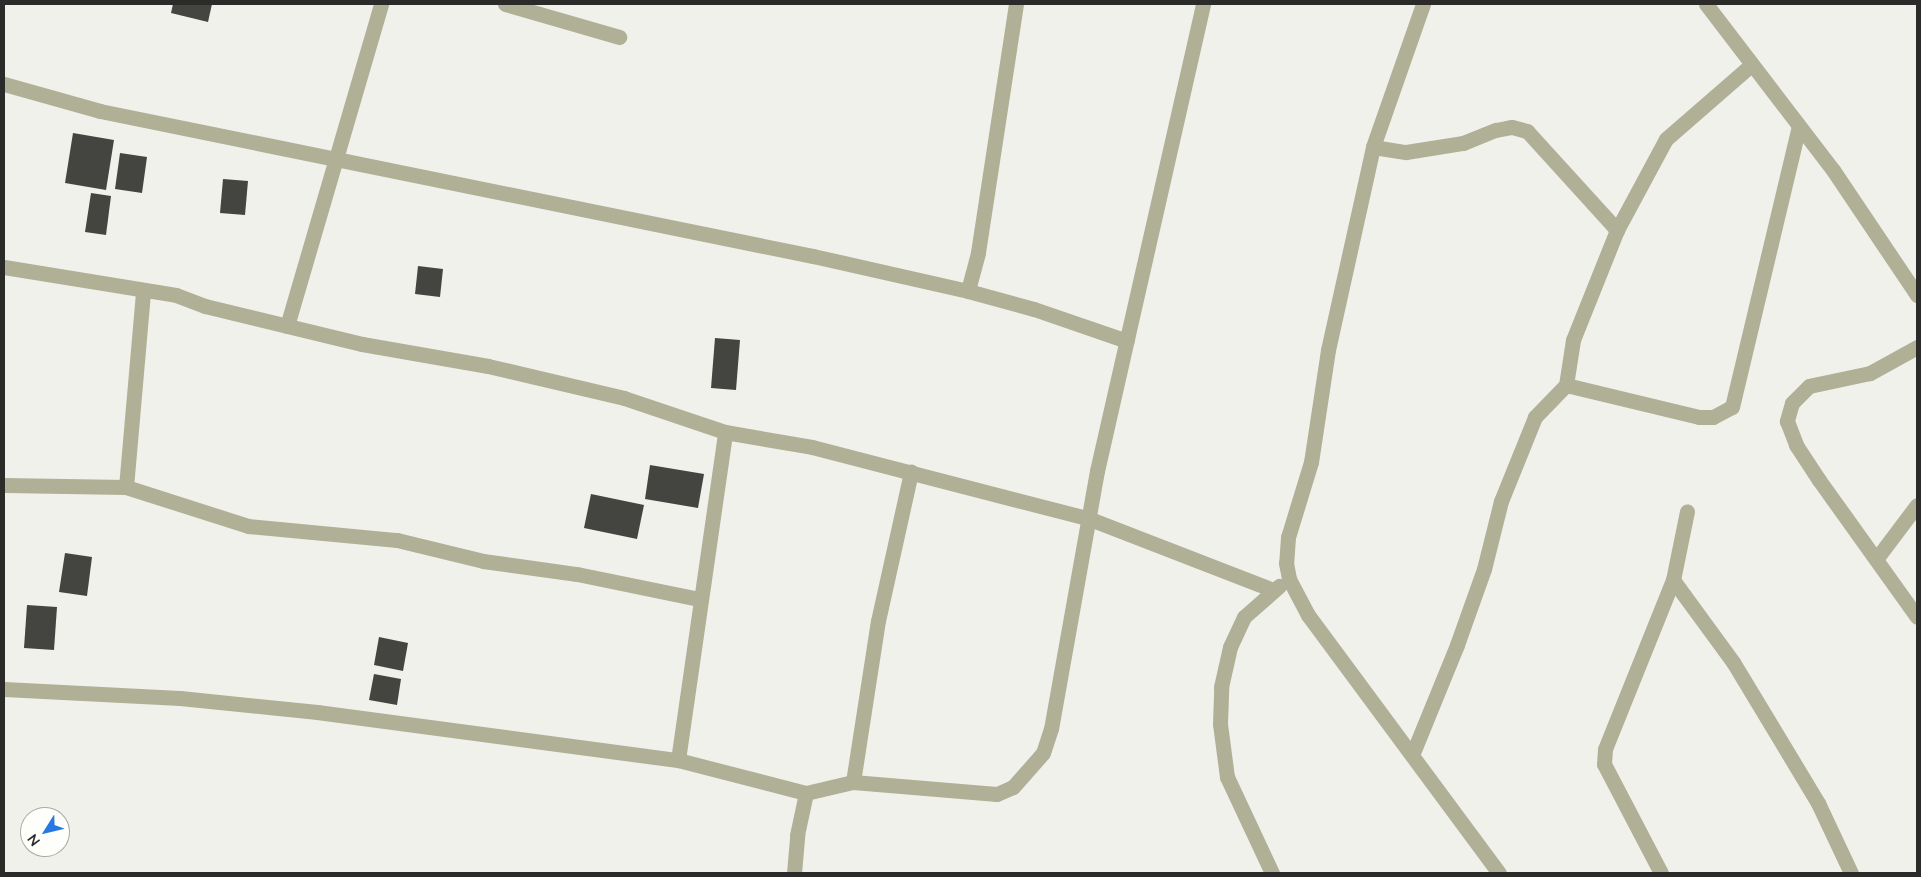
<!DOCTYPE html>
<html>
<head>
<meta charset="utf-8">
<style>
	body { margin:0 }
	#map { position:relative; width:1921px; height:877px; overflow:hidden; background:#f1f1ec; font-family:Mulish,sans-serif }
	div>[style] { position:absolute }
	.building>* { inset:0; background:#444440 }
	.minor>* { height:15px; margin:-7.5px; padding:0 7.5px; transform-origin:7.5px; border-radius:7.5px; background:#b0b097 }
	span { translate:-50% -50%; white-space:nowrap; text-align:center; line-height:1.15; -webkit-text-stroke:5px #fefefa; paint-order:stroke }
	.frame { position:absolute; inset:0; border:5px solid #2b2b2a; pointer-events:none }
	.north { position:absolute; left:20px; top:807px; width:50px; height:50px; box-sizing:border-box; background:#fefefa; border:1px solid #aaaaa7; border-radius:50%; rotate:234deg; font-size:14px; font-weight:700; line-height:20px; text-align:center; color:#2b2b2a }
	.north::after { content:''; display:block; margin:auto; width:18px; height:22px; background:#2778e3; clip-path:polygon(50% 0,100% 100%,50% 72%,0 100%) }
</style>
</head>
<body>
<div id="map">
	<div class="building">
		<div style="clip-path:polygon(173px 4px,212px 4px,208px 22px,171px 13px)"></div>
		<div style="clip-path:polygon(73px 133px,114px 140px,106px 190px,65px 183px)"></div>
		<div style="clip-path:polygon(120px 153px,147px 157px,142px 193px,115px 189px)"></div>
		<div style="clip-path:polygon(223px 179px,248px 181px,245px 215px,220px 213px)"></div>
		<div style="clip-path:polygon(91px 193px,111px 196px,106px 235px,85px 232px)"></div>
		<div style="clip-path:polygon(418px 266px,443px 269px,440px 297px,415px 294px)"></div>
		<div style="clip-path:polygon(715px 338px,740px 340px,736px 390px,711px 388px)"></div>
		<div style="clip-path:polygon(650px 465px,704px 474px,698px 508px,645px 499px)"></div>
		<div style="clip-path:polygon(591px 494px,644px 505px,637px 539px,584px 528px)"></div>
		<div style="clip-path:polygon(65px 553px,92px 557px,87px 596px,59px 592px)"></div>
		<div style="clip-path:polygon(27px 605px,57px 607px,54px 650px,24px 648px)"></div>
		<div style="clip-path:polygon(379px 637px,408px 643px,403px 671px,374px 665px)"></div>
		<div style="clip-path:polygon(374px 674px,401px 679px,397px 705px,369px 700px)"></div>
	</div>
	<div class="minor">
		<div style="left:505px;top:4px;width:119px;rotate:16.1deg"></div>
		<div style="left:1016px;top:4px;width:252px;rotate:98.7deg"></div>
		<div style="left:978px;top:253px;width:39px;rotate:105deg"></div>
		<div style="left:968px;top:291px;width:68px;rotate:15.3deg"></div>
		<div style="left:1034px;top:309px;width:98px;rotate:19deg"></div>
		<div style="left:1423px;top:4px;width:151px;rotate:109.3deg"></div>
		<div style="left:1373px;top:147px;width:208px;rotate:102.5deg"></div>
		<div style="left:1328px;top:350px;width:113px;rotate:98.6deg"></div>
		<div style="left:1311px;top:462px;width:78px;rotate:107deg"></div>
		<div style="left:1288px;top:537px;width:26px;rotate:94deg"></div>
		<div style="left:1286px;top:563px;width:16px;rotate:79deg"></div>
		<div style="left:1289px;top:579px;width:41px;rotate:62.2deg"></div>
		<div style="left:1308px;top:615px;width:321px;rotate:53.5deg"></div>
		<div style="left:1706px;top:4px;width:209px;rotate:52.6deg"></div>
		<div style="left:1833px;top:170px;width:151px;rotate:56.1deg"></div>
		<div style="left:4px;top:84px;width:100px;rotate:15.7deg"></div>
		<div style="left:100px;top:111px;width:728px;rotate:11.5deg"></div>
		<div style="left:813px;top:256px;width:159px;rotate:12.7deg"></div>
		<div style="left:1373px;top:147px;width:33px;rotate:9deg"></div>
		<div style="left:1406px;top:152px;width:58px;rotate:-9deg"></div>
		<div style="left:1463px;top:143px;width:35px;rotate:-22deg"></div>
		<div style="left:1496px;top:130px;width:16px;rotate:-11deg"></div>
		<div style="left:1512px;top:127px;width:16px;rotate:15deg"></div>
		<div style="left:1527px;top:131px;width:134px;rotate:47.7deg"></div>
		<div style="left:1617px;top:230px;width:118px;rotate:111.8deg"></div>
		<div style="left:1573px;top:340px;width:46px;rotate:98.8deg"></div>
		<div style="left:1566px;top:385px;width:45px;rotate:134.1deg"></div>
		<div style="left:1535px;top:417px;width:91px;rotate:112deg"></div>
		<div style="left:1501px;top:501px;width:70px;rotate:104deg"></div>
		<div style="left:1484px;top:569px;width:81px;rotate:109.6deg"></div>
		<div style="left:1457px;top:645px;width:119px;rotate:112.2deg"></div>
		<div style="left:1617px;top:230px;width:103px;rotate:-61.7deg"></div>
		<div style="left:1666px;top:139px;width:111px;rotate:-41deg"></div>
		<div style="left:4px;top:267px;width:174px;rotate:9.2deg"></div>
		<div style="left:176px;top:295px;width:31px;rotate:21deg"></div>
		<div style="left:205px;top:306px;width:162px;rotate:13.6deg"></div>
		<div style="left:362px;top:344px;width:128px;rotate:9.9deg"></div>
		<div style="left:488px;top:366px;width:140px;rotate:13.2deg"></div>
		<div style="left:624px;top:398px;width:107px;rotate:18.6deg"></div>
		<div style="left:725px;top:432px;width:88px;rotate:9.8deg"></div>
		<div style="left:812px;top:447px;width:287px;rotate:14.5deg"></div>
		<div style="left:1090px;top:519px;width:196px;rotate:21.2deg"></div>
		<div style="left:287px;top:326px;width:335px;rotate:-73.7deg"></div>
		<div style="left:1917px;top:347px;width:54px;rotate:151deg"></div>
		<div style="left:1870px;top:373px;width:62px;rotate:168deg"></div>
		<div style="left:1809px;top:386px;width:24px;rotate:135deg"></div>
		<div style="left:1792px;top:403px;width:19px;rotate:106deg"></div>
		<div style="left:1787px;top:421px;width:26px;rotate:69deg"></div>
		<div style="left:1796px;top:445px;width:42px;rotate:56.7deg"></div>
		<div style="left:1819px;top:480px;width:168px;rotate:54.4deg"></div>
		<div style="left:1566px;top:385px;width:137px;rotate:13.5deg"></div>
		<div style="left:1699px;top:417px;width:14px"></div>
		<div style="left:1713px;top:417px;width:21px;rotate:-28deg"></div>
		<div style="left:1732px;top:407px;width:289px;rotate:-76.6deg"></div>
		<div style="left:4px;top:485px;width:122px;rotate:0.9deg"></div>
		<div style="left:126px;top:487px;width:128px;rotate:17.7deg"></div>
		<div style="left:248px;top:526px;width:150px;rotate:5.4deg"></div>
		<div style="left:397px;top:540px;width:89px;rotate:13.7deg"></div>
		<div style="left:483px;top:561px;width:95px;rotate:7.9deg"></div>
		<div style="left:577px;top:574px;width:125px;rotate:11.6deg"></div>
		<div style="left:126px;top:487px;width:197px;rotate:-85deg"></div>
		<div style="left:1877px;top:558px;width:66px;rotate:-53deg"></div>
		<div style="left:1673px;top:580px;width:102px;rotate:53.8deg"></div>
		<div style="left:1733px;top:662px;width:165px;rotate:58.9deg"></div>
		<div style="left:1818px;top:803px;width:77px;rotate:64.8deg"></div>
		<div style="left:4px;top:689px;width:176px;rotate:2.9deg"></div>
		<div style="left:180px;top:698px;width:138px;rotate:5.8deg"></div>
		<div style="left:317px;top:712px;width:364px;rotate:7.6deg"></div>
		<div style="left:678px;top:760px;width:132px;rotate:14.5deg"></div>
		<div style="left:806px;top:793px;width:48px;rotate:-13.2deg"></div>
		<div style="left:853px;top:782px;width:144px;rotate:4.8deg"></div>
		<div style="left:997px;top:794px;width:17px;rotate:-24deg"></div>
		<div style="left:1013px;top:787px;width:45px;rotate:-48.6deg"></div>
		<div style="left:1043px;top:753px;width:25px;rotate:-72deg"></div>
		<div style="left:1051px;top:729px;width:262px;rotate:-79.9deg"></div>
		<div style="left:1097px;top:471px;width:479px;rotate:-77.2deg"></div>
		<div style="left:678px;top:760px;width:331px;rotate:-81.8deg"></div>
		<div style="left:853px;top:782px;width:163px;rotate:-81.2deg"></div>
		<div style="left:878px;top:621px;width:153px;rotate:-77.5deg"></div>
		<div style="left:794px;top:873px;width:38px;rotate:-85deg"></div>
		<div style="left:797px;top:835px;width:43px;rotate:-77.9deg"></div>
		<div style="left:1272px;top:873px;width:106px;rotate:-115.1deg"></div>
		<div style="left:1227px;top:777px;width:53px;rotate:-97.5deg"></div>
		<div style="left:1220px;top:724px;width:37px;rotate:-88deg"></div>
		<div style="left:1221px;top:687px;width:41px;rotate:-77.3deg"></div>
		<div style="left:1230px;top:647px;width:33px;rotate:-65deg"></div>
		<div style="left:1244px;top:617px;width:47px;rotate:-41.5deg"></div>
		<div style="left:1661px;top:873px;width:123px;rotate:-117.6deg"></div>
		<div style="left:1604px;top:764px;width:15px;rotate:-86deg"></div>
		<div style="left:1605px;top:749px;width:182px;rotate:-68.1deg"></div>
		<div style="left:1673px;top:580px;width:70px;rotate:-78.5deg"></div>
	</div>
	<div class="frame"></div>
	<div class="north">N</div>
</div>
</body>
</html>
